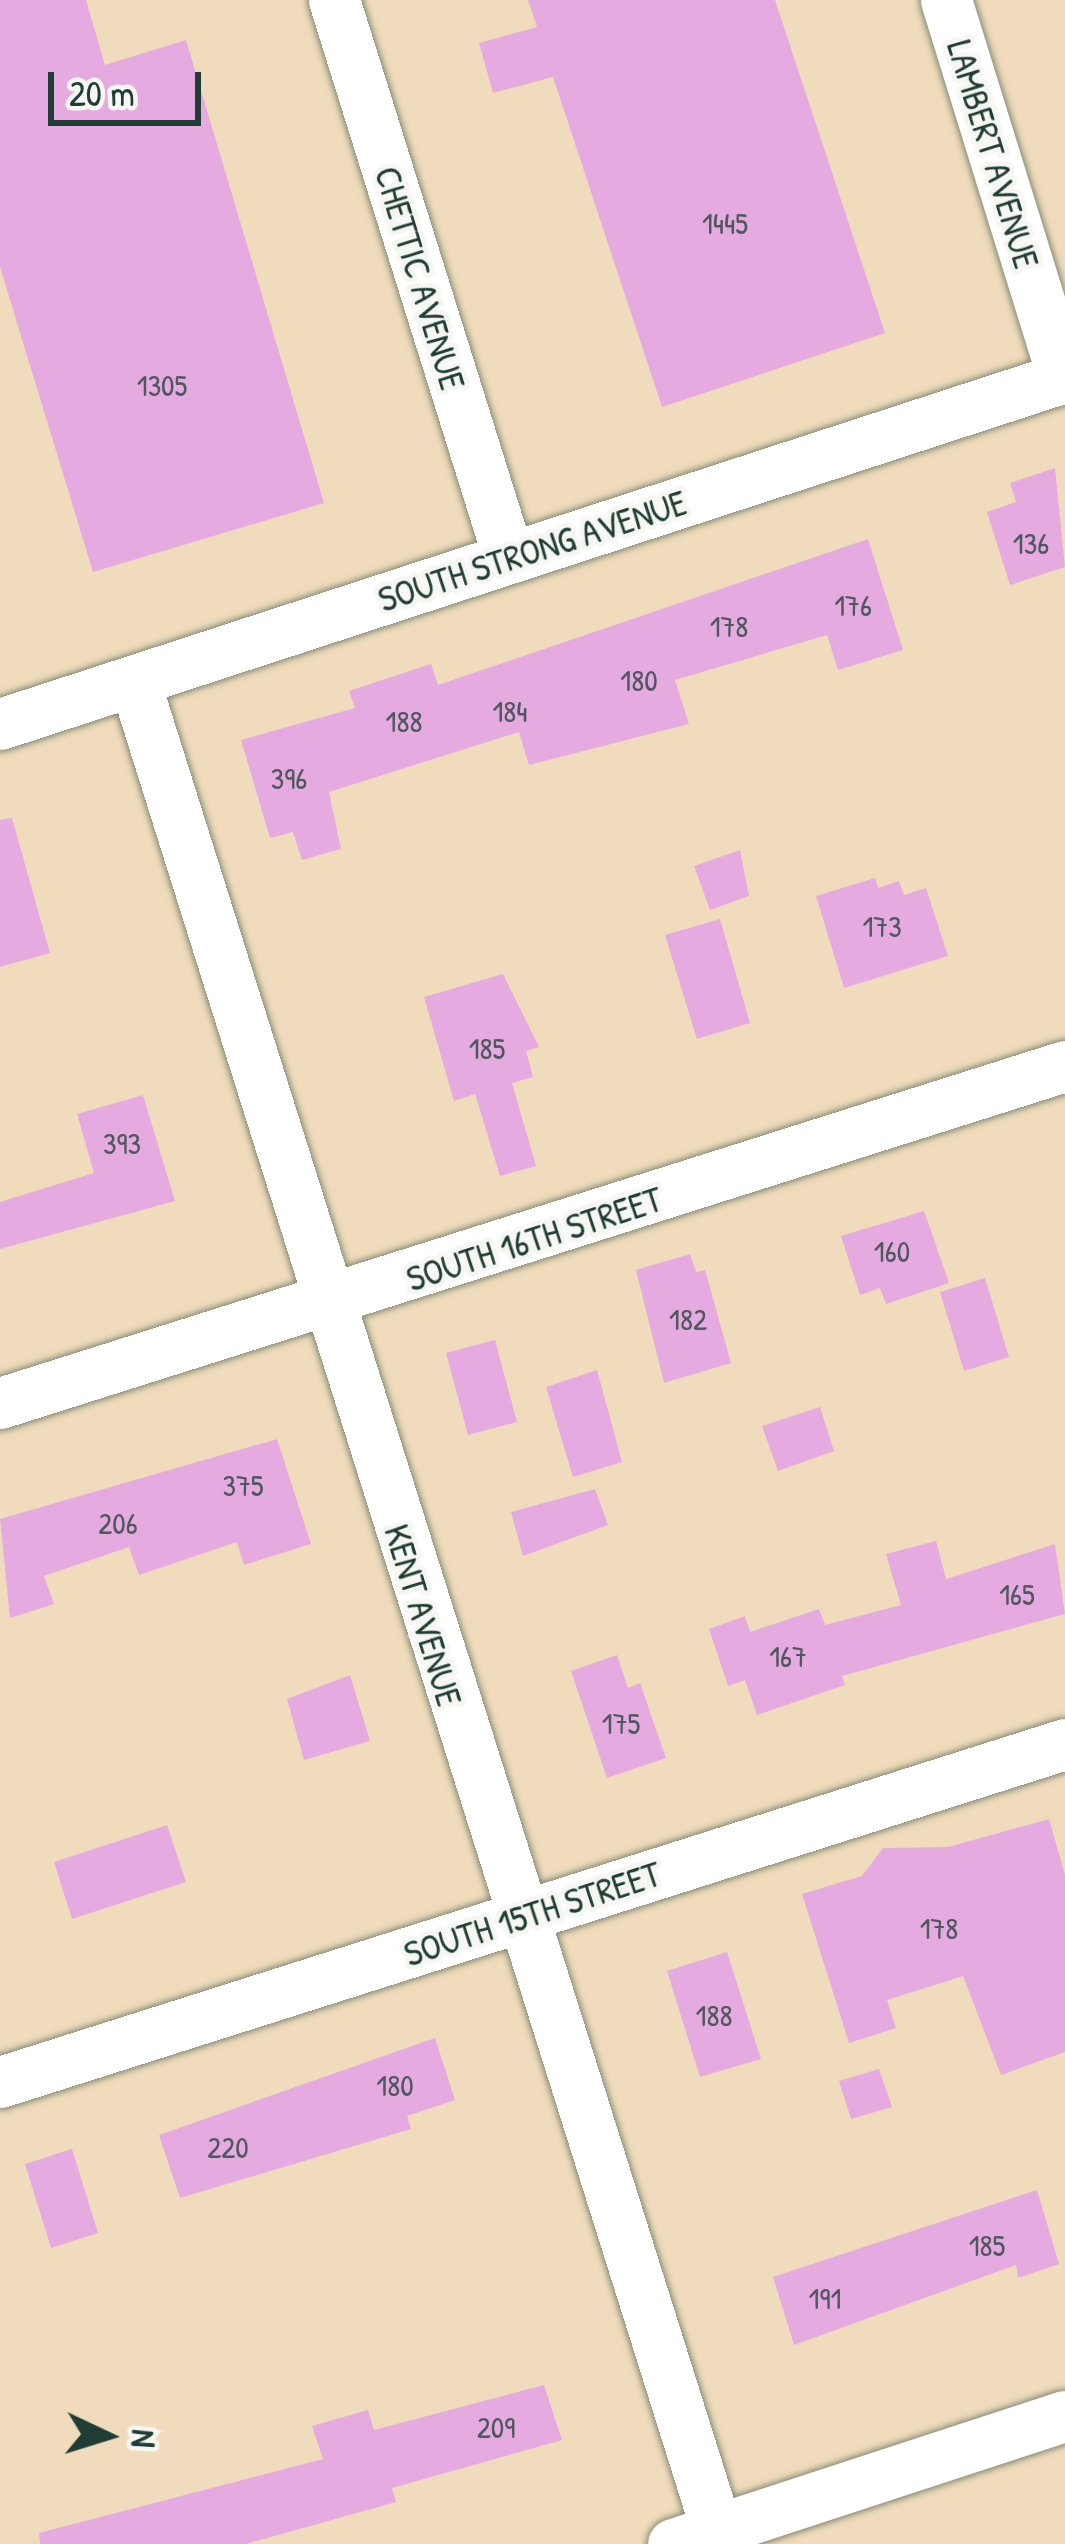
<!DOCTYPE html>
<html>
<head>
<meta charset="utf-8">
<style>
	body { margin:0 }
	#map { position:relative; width:1065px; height:2544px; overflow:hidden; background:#f0dcbc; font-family:"Patrick Hand",sans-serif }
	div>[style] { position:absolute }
	.building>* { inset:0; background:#e5abe0 }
	.roads { filter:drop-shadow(0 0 3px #888c78) drop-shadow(0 0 3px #888c78) }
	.minor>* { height:51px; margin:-25.5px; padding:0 25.5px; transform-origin:25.5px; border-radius:25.5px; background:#fff }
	span { translate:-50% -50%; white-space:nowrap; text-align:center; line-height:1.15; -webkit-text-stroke:10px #f6f6f2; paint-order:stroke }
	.number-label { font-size:30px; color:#50585f }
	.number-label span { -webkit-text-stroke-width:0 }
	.street-label { font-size:36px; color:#1f3d34 }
	.north { position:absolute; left:48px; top:2376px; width:120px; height:120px; -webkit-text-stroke:9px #f6f6f2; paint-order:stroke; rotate:94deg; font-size:33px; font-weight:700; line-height:48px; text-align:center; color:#1f3d34 }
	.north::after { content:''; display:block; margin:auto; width:42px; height:54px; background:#1f3d34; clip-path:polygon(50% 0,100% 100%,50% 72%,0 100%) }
	.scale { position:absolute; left:48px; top:72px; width:153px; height:54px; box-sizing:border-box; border:6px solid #1f3d34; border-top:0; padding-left:15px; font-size:36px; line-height:42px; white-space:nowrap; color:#1f3d34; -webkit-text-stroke:9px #f6f6f2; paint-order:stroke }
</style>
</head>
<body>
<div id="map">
	<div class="building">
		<div style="clip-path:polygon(0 0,86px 0,105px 65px,186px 40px,324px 503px,93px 572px,0 267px)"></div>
		<div style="clip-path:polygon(528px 0,775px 0,885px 333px,662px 407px,553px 77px,493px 93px,479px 43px,537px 27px)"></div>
		<div style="clip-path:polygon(1055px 468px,1065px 567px,1010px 585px,987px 512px,1016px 502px,1010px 483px)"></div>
		<div style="clip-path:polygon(868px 539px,903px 650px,838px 670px,827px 635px,675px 680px,689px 724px,529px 765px,519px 732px,329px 792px,341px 849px,302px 860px,293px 832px,270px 838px,241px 740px,355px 708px,349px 691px,431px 664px,438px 685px)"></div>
		<div style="clip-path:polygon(12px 818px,50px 953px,0 967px,0 820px)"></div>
		<div style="clip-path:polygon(740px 850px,749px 896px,710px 910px,694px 866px)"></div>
		<div style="clip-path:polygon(875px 878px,878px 888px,899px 881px,904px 895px,926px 888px,948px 956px,844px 988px,816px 896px)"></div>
		<div style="clip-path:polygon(720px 919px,750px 1023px,697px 1039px,665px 935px)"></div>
		<div style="clip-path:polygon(503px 974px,539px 1047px,526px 1051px,533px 1077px,512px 1083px,536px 1166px,500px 1176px,475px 1094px,454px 1101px,424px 997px)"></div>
		<div style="clip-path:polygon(143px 1095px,175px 1201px,0 1249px,0 1202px,94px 1173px,77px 1114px)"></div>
		<div style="clip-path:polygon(924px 1211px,949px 1283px,886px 1304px,880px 1288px,860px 1295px,841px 1236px)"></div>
		<div style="clip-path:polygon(690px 1254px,696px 1272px,705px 1270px,731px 1363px,664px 1383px,636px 1270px)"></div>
		<div style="clip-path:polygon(985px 1278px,1009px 1357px,964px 1371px,940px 1292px)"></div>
		<div style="clip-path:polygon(495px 1340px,517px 1422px,468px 1435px,446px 1353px)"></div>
		<div style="clip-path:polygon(597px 1370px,622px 1462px,573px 1477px,546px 1387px)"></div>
		<div style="clip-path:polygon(820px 1407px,834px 1451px,778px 1471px,762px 1426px)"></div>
		<div style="clip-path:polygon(277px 1439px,311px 1544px,244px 1565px,237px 1542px,139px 1575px,129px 1547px,44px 1576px,54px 1604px,10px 1618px,0 1519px)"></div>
		<div style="clip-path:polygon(595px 1489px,608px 1525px,523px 1556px,511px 1512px)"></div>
		<div style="clip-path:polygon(936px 1541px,946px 1579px,1055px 1544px,1065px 1614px,842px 1676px,845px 1685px,757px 1715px,745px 1680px,728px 1686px,709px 1629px,745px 1616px,750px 1632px,819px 1609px,825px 1625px,901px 1605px,886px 1554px)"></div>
		<div style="clip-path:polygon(617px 1655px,628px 1688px,640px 1683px,666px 1758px,607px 1778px,571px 1671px)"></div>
		<div style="clip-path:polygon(350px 1675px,370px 1741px,304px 1760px,287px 1699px)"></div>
		<div style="clip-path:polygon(1049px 1819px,1065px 1875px,1065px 2052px,1001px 2075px,963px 1976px,887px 2000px,896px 2028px,849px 2043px,802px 1894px,862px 1876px,883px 1848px,948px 1847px)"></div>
		<div style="clip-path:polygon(167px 1825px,186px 1882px,72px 1919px,54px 1862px)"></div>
		<div style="clip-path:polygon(727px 1952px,761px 2059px,700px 2077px,667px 1971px)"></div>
		<div style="clip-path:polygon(435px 2038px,455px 2100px,407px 2116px,411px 2129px,180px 2198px,159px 2135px)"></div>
		<div style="clip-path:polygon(879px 2069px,892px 2107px,851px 2119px,839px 2081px)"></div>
		<div style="clip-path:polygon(72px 2149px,98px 2233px,51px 2248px,25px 2164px)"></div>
		<div style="clip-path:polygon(1037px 2190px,1059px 2264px,1018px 2278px,1016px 2265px,794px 2345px,773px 2277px)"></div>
		<div style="clip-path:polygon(544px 2385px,562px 2440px,392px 2488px,396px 2502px,246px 2544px,40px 2544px,39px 2533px,323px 2459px,312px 2426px,368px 2410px,374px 2430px)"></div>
	</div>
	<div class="roads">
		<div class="minor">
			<div style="left:334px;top:0;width:583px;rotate:72.62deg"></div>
			<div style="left:946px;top:0;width:396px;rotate:72.8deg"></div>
			<div style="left:135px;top:683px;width:1951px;rotate:72.52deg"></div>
			<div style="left:0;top:724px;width:1120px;rotate:-18.05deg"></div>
			<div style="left:0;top:1403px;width:1117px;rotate:-17.56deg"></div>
			<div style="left:0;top:2082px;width:1117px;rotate:-17.61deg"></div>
			<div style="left:673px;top:2544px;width:412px;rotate:-18.1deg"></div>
		</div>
	</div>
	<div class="number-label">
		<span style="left:725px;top:223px">1445</span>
		<span style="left:162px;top:385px">1305</span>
		<span style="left:1031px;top:543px">136</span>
		<span style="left:853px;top:605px">176</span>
		<span style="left:729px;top:626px">178</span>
		<span style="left:639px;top:680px">180</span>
		<span style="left:510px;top:711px">184</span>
		<span style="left:404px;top:721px">188</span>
		<span style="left:289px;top:778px">396</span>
		<span style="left:882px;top:926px">173</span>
		<span style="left:487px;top:1048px">185</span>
		<span style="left:122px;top:1143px">393</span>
		<span style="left:892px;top:1251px">160</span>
		<span style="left:688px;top:1319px">182</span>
		<span style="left:243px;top:1485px">375</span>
		<span style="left:118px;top:1523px">206</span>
		<span style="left:1017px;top:1594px">165</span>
		<span style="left:788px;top:1656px">167</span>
		<span style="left:621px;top:1723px">175</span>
		<span style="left:939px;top:1928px">178</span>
		<span style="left:714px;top:2015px">188</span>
		<span style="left:395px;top:2085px">180</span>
		<span style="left:228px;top:2147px">220</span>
		<span style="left:987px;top:2245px">185</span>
		<span style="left:825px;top:2298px">191</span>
		<span style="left:496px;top:2427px">209</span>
	</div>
	<div class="street-label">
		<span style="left:994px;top:154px;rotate:73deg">LAMBERT AVENUE</span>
		<span style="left:421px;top:278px;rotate:73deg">CHETTIC AVENUE</span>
		<span style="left:532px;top:550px;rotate:-18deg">SOUTH STRONG AVENUE</span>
		<span style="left:534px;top:1238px;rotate:-18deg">SOUTH 16TH STREET</span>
		<span style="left:424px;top:1615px;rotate:73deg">KENT AVENUE</span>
		<span style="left:532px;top:1913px;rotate:-18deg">SOUTH 15TH STREET</span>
	</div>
	<div class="north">N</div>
	<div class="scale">20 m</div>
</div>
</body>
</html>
